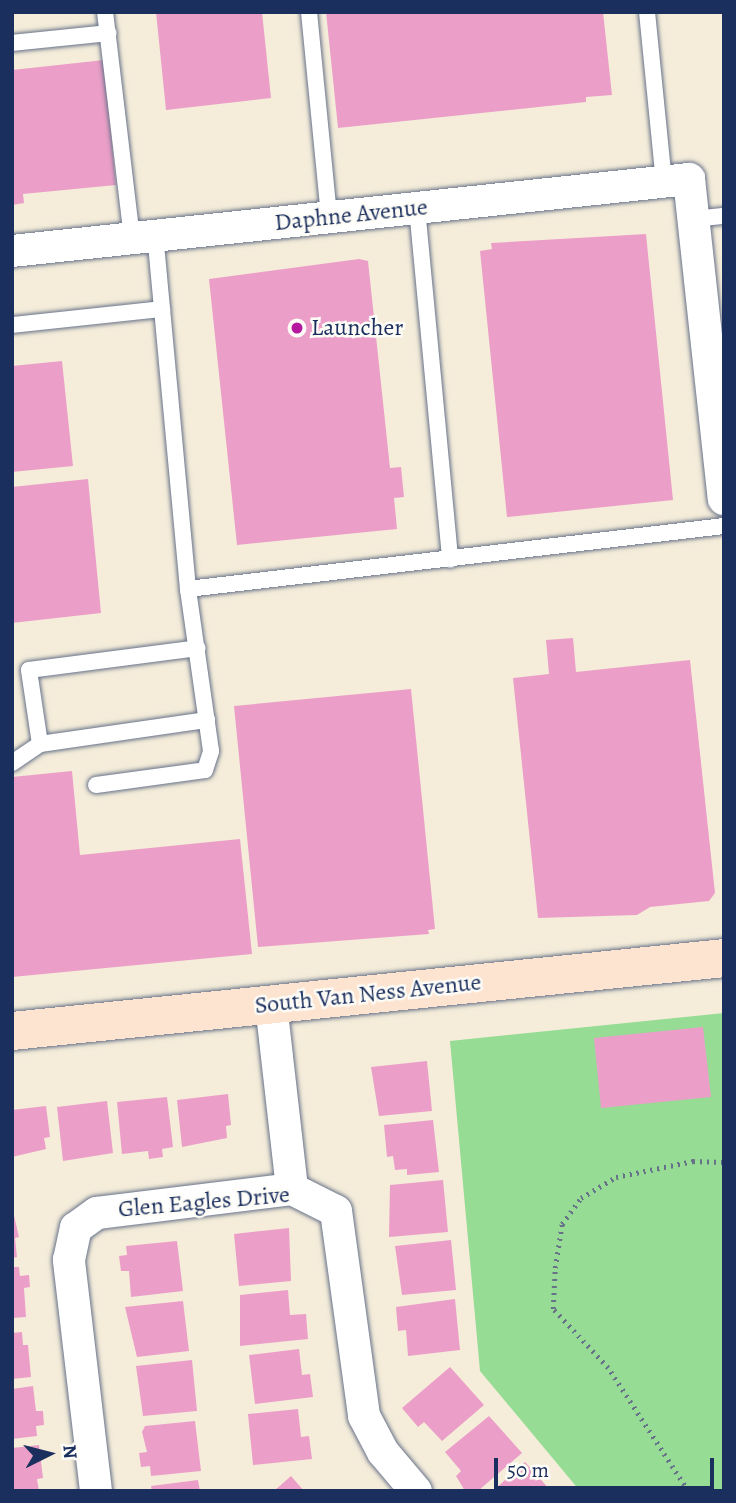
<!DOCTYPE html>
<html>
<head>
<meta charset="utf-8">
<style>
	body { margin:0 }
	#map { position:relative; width:736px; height:1503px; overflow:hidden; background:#f5edda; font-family:Alegreya,serif }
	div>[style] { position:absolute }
	.green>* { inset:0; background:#96dc95 }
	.building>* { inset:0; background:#eb9fc8 }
	.path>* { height:4.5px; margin-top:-2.25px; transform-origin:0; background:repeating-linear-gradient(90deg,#677289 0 2px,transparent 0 7px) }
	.roads { filter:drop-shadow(0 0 2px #677289) drop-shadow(0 0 2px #677289) }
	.lane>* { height:16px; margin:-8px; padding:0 8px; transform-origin:8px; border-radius:8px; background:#fff }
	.street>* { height:32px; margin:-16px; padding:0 16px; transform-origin:16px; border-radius:16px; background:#fff }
	.secondary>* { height:38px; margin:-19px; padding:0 19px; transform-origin:19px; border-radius:19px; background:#fde4d1 }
	.dots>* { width:19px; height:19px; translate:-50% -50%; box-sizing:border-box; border:4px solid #fdfcf7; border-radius:50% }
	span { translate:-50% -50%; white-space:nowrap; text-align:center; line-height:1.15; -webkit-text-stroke:5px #fdfcf7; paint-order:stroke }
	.street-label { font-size:24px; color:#1b2f5e }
	.poi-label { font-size:24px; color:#1b2f5e }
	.left { translate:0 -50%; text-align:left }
	.frame { position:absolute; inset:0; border:14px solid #1b2f5e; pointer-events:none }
	.north { position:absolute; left:14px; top:1419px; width:70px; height:70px; -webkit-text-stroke:5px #fdfcf7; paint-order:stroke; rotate:84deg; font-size:19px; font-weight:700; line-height:28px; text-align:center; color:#1b2f5e }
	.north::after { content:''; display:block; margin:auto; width:24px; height:32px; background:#1b2f5e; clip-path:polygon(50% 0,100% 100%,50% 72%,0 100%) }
	.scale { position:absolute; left:494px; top:1458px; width:220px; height:32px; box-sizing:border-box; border:4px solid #1b2f5e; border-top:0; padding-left:9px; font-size:21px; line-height:24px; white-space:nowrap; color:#1b2f5e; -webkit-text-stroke:5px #fdfcf7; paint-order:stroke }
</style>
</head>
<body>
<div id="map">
	<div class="green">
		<div style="clip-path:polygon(724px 1013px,724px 1491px,580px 1491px,480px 1371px,450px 1041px)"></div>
	</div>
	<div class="building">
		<div style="clip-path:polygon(156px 12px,262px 12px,271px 98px,166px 110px)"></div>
		<div style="clip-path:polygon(326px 12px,603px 12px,612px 95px,586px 97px,586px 102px,338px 128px)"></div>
		<div style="clip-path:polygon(104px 60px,116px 185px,23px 194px,24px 203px,12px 205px,12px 70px)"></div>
		<div style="clip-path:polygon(646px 234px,673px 500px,507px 517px,480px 251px,492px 249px,491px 243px)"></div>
		<div style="clip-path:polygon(359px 259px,368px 261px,390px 468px,401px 467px,404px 497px,394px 498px,397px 529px,237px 545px,209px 279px)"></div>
		<div style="clip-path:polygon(62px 361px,73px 466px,12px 472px,12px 366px)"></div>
		<div style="clip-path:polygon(88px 479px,101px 613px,12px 623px,12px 487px)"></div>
		<div style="clip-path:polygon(573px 638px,576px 672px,690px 660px,715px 893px,709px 901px,650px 907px,637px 915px,538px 918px,513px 678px,549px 674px,546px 640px)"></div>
		<div style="clip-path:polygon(411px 689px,435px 929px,428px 930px,429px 934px,258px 947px,234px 706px)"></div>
		<div style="clip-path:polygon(72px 771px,80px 855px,240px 839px,252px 954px,12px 977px,12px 777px)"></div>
		<div style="clip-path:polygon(703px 1027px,711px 1097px,601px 1108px,594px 1038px)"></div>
		<div style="clip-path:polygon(427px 1061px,432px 1111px,379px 1116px,371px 1067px)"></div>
		<div style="clip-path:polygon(228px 1094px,231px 1125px,226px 1126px,227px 1138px,182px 1147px,177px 1100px)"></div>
		<div style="clip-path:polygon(167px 1097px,173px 1147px,162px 1149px,163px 1157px,149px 1159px,148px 1151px,122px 1154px,117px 1102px)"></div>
		<div style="clip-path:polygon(107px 1101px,113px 1153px,63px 1161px,57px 1107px)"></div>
		<div style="clip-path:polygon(46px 1106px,50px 1137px,44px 1138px,46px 1149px,12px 1157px,12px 1110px)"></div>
		<div style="clip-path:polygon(433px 1120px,439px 1172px,407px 1175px,407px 1169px,395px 1170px,393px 1156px,387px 1157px,384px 1125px)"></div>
		<div style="clip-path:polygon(443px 1180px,448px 1232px,389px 1237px,390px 1185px)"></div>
		<div style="clip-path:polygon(12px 1207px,19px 1237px,15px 1238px,17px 1257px,12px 1258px)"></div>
		<div style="clip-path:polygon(289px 1228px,291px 1281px,239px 1286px,234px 1234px)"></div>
		<div style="clip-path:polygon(451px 1240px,456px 1290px,402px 1295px,395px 1246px)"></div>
		<div style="clip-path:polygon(177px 1241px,183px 1291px,131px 1297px,129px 1271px,121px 1271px,119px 1256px,127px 1255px,126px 1246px)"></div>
		<div style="clip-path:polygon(12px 1267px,19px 1267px,20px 1276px,29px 1275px,30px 1287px,24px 1288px,26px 1317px,12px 1318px)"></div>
		<div style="clip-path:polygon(288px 1290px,290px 1315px,306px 1314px,308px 1339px,240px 1346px,240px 1295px)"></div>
		<div style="clip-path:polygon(455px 1299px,460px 1350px,408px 1356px,406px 1330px,398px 1331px,396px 1307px)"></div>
		<div style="clip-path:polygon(183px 1301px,189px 1351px,137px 1357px,125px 1307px)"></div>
		<div style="clip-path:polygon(22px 1332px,23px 1345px,28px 1345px,31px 1377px,12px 1379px,12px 1333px)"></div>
		<div style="clip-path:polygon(299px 1349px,302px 1375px,310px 1374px,313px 1397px,255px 1404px,249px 1355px)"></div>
		<div style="clip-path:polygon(192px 1360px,197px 1411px,143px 1416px,136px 1366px)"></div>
		<div style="clip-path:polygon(450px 1367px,484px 1405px,442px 1441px,424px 1422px,418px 1427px,402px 1408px)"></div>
		<div style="clip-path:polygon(33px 1386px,36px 1411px,43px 1411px,44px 1425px,36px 1426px,37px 1436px,12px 1439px,12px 1389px)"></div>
		<div style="clip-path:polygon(298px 1409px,301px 1437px,309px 1436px,312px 1459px,253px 1465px,248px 1414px)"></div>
		<div style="clip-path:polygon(489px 1416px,522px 1453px,478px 1491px,465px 1491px,456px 1476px,461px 1471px,445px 1452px)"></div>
		<div style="clip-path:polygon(195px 1421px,201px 1471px,151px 1476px,150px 1466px,141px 1467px,139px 1453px,147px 1452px,142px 1432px,145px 1426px)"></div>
		<div style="clip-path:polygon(39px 1445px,43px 1478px,37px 1479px,39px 1491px,12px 1491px,12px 1448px)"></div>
		<div style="clip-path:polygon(525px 1462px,551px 1491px,493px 1491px)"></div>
		<div style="clip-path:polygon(291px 1476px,304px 1491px,274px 1491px)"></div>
		<div style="clip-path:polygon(198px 1480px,200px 1491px,152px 1491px,151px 1486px)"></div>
	</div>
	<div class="path">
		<div style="left:688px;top:1491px;width:147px;rotate:-123deg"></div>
		<div style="left:608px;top:1368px;width:81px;rotate:-133deg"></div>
		<div style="left:553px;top:1309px;width:41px;rotate:-87.2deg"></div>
		<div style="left:555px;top:1268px;width:45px;rotate:-81deg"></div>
		<div style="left:562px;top:1224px;width:32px;rotate:-54deg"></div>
		<div style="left:581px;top:1198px;width:41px;rotate:-31deg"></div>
		<div style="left:616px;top:1177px;width:79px;rotate:-11.7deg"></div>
		<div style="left:693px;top:1161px;width:31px;rotate:2deg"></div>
	</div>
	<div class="roads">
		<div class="lane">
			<div style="left:105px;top:12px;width:228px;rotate:83.2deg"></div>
			<div style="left:309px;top:12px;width:206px;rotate:84.4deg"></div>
			<div style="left:647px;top:12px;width:171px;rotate:84.3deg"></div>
			<div style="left:12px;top:43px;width:97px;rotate:-5.9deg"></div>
			<div style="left:417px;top:208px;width:353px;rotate:84.6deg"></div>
			<div style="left:693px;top:219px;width:31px;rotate:-6deg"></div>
			<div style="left:12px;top:325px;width:151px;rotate:-6.1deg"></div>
			<div style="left:188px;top:589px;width:540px;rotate:-6.7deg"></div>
			<div style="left:40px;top:744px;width:75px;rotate:-98.5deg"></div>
			<div style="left:29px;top:670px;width:170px;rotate:-7.4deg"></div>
			<div style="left:12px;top:763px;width:34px;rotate:-34deg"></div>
			<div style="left:40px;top:744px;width:169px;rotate:-8.2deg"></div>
			<div style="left:96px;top:785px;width:110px;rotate:-7.8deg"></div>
			<div style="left:205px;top:770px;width:20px;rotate:-72deg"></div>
			<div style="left:211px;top:751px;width:164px;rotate:-98.1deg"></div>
			<div style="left:188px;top:589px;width:355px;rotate:-95.3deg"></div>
		</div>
		<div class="street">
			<div style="left:12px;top:251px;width:681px;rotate:-6.07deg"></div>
			<div style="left:689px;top:179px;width:322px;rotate:83.8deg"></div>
			<div style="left:271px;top:1004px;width:186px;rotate:83.5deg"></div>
			<div style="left:96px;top:1491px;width:233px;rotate:-96.7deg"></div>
			<div style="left:69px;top:1260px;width:33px;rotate:-78deg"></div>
			<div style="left:76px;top:1228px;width:26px;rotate:-36deg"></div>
			<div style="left:97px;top:1213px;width:196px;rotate:-7deg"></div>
			<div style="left:292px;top:1189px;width:49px;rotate:26.6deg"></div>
			<div style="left:336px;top:1211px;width:207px;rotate:82.2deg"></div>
			<div style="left:364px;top:1416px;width:41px;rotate:62.2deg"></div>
			<div style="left:383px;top:1452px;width:51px;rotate:49.8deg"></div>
		</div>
		<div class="secondary">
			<div style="left:12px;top:1031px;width:716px;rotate:-5.85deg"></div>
		</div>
	</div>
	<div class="dots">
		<div style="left:297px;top:328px;background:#b5179e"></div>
	</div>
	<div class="street-label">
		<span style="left:351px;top:215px;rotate:-6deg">Daphne Avenue</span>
		<span style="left:368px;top:994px;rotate:-6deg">South Van Ness Avenue</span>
		<span style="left:204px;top:1202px;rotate:-5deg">Glen Eagles Drive</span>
	</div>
	<div class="poi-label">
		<span class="left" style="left:311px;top:328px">Launcher</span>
	</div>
	<div class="frame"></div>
	<div class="north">N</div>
	<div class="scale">50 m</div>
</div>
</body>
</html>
